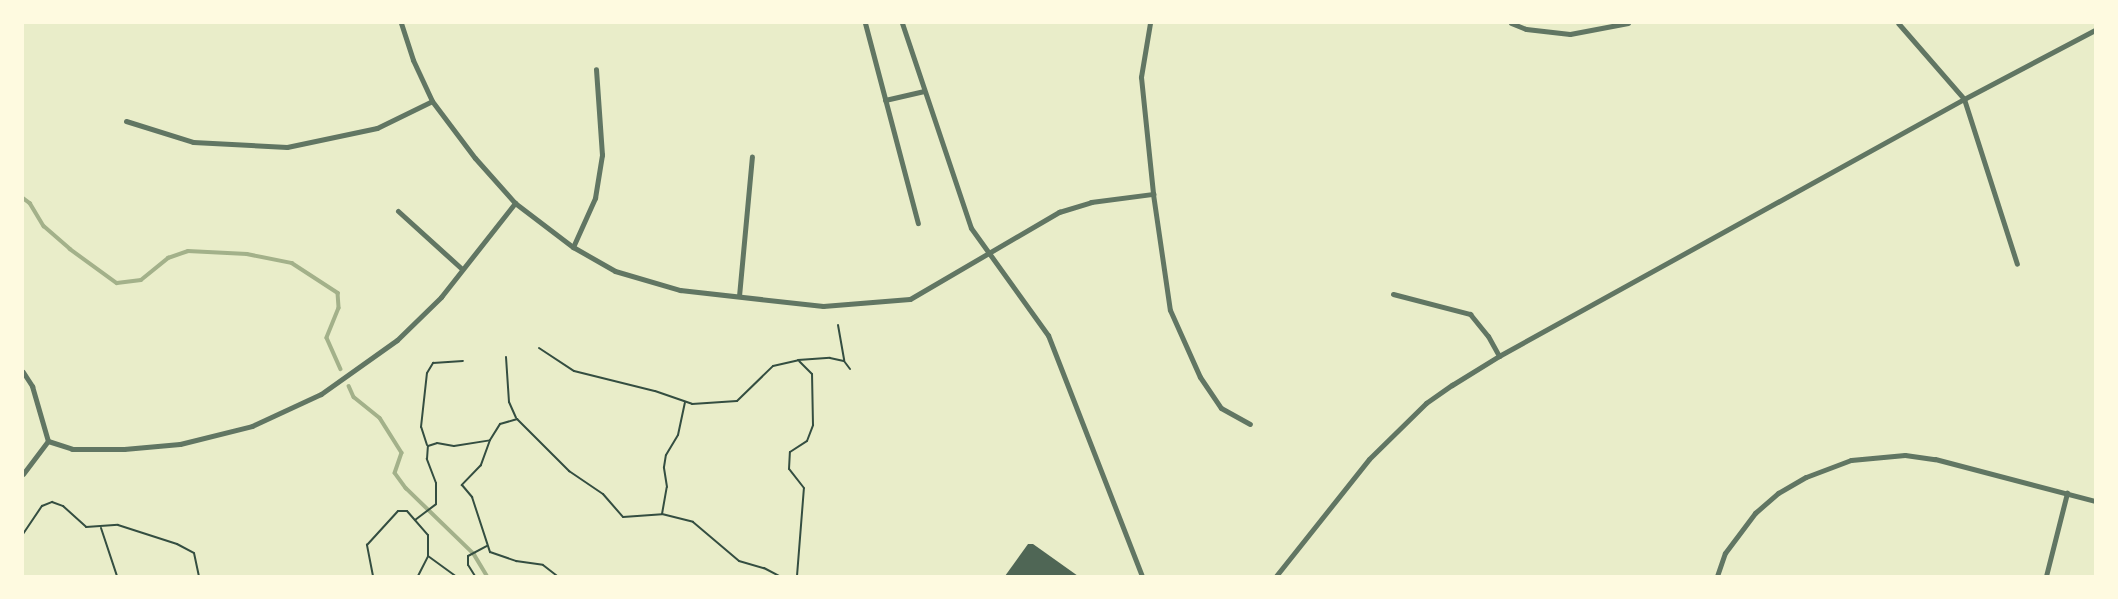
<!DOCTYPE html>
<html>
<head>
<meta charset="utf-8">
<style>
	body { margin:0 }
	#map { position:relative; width:2118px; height:599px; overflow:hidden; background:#e9edc9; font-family:"IBM Plex Serif",serif }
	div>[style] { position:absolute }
	.stream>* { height:3.5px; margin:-1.75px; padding:0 1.75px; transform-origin:1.75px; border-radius:1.75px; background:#a3b18a }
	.building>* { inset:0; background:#4f6655 }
	.path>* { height:2px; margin:-1px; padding:0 1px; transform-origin:1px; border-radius:1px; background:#344e41 }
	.minor>* { height:5px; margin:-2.5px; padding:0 2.5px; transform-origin:2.5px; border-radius:2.5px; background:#617663 }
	span { translate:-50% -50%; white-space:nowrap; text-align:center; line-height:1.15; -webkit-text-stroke:7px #fefae0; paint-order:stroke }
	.frame { position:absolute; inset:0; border:24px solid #fefae0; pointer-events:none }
</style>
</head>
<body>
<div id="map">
	<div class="stream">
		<div style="left:23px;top:198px;width:9px;rotate:36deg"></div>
		<div style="left:30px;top:203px;width:27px;rotate:59deg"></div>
		<div style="left:44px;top:226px;width:35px;rotate:41deg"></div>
		<div style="left:70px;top:249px;width:58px;rotate:35.9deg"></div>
		<div style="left:117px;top:283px;width:24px;rotate:-7deg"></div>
		<div style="left:141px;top:280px;width:35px;rotate:-39deg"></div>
		<div style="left:168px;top:258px;width:21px;rotate:-19deg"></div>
		<div style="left:188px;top:251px;width:59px;rotate:2.9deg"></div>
		<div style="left:247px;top:254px;width:46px;rotate:11.3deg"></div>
		<div style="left:292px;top:263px;width:55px;rotate:33.1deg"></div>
		<div style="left:338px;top:293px;width:15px;rotate:86deg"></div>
		<div style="left:339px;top:308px;width:32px;rotate:112deg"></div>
		<div style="left:327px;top:338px;width:34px;rotate:66deg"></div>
		<div style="left:349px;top:386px;width:12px;rotate:66deg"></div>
		<div style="left:354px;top:397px;width:33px;rotate:39deg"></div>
		<div style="left:380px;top:418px;width:41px;rotate:57.8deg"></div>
		<div style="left:402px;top:453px;width:21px;rotate:109deg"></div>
		<div style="left:395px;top:473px;width:19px;rotate:54deg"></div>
		<div style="left:406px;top:488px;width:95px;rotate:44.1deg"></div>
		<div style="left:474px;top:554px;width:26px;rotate:59deg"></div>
	</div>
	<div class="building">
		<div style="clip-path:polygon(1028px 544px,1033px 544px,1078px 576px,1005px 576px)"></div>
	</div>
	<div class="path">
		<div style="left:838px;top:325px;width:36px;rotate:80deg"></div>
		<div style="left:539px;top:348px;width:42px;rotate:33.3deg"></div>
		<div style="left:574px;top:371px;width:83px;rotate:13.9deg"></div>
		<div style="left:655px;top:391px;width:39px;rotate:19deg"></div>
		<div style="left:692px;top:404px;width:45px;rotate:-3.8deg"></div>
		<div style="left:737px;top:401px;width:50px;rotate:-44.2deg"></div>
		<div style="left:773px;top:366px;width:26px;rotate:-13deg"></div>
		<div style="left:798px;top:360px;width:32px;rotate:-4deg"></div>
		<div style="left:830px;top:358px;width:14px;rotate:12deg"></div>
		<div style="left:844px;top:361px;width:10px;rotate:53deg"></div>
		<div style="left:506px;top:357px;width:45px;rotate:86.2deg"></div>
		<div style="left:509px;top:402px;width:17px;rotate:66deg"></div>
		<div style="left:490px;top:440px;width:27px;rotate:110deg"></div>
		<div style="left:481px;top:465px;width:28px;rotate:134deg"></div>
		<div style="left:462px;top:485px;width:16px;rotate:50deg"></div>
		<div style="left:472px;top:497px;width:58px;rotate:71.9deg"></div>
		<div style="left:490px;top:552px;width:28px;rotate:19deg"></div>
		<div style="left:516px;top:561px;width:27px;rotate:8deg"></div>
		<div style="left:543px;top:565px;width:18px;rotate:38deg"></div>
		<div style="left:427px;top:445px;width:19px;rotate:-108deg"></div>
		<div style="left:421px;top:427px;width:54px;rotate:-83.7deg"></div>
		<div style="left:427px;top:373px;width:12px;rotate:-59deg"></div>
		<div style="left:433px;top:363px;width:30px;rotate:-4deg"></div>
		<div style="left:662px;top:514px;width:27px;rotate:-80deg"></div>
		<div style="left:667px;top:487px;width:20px;rotate:-99deg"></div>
		<div style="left:664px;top:467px;width:12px;rotate:-81deg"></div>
		<div style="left:666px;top:455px;width:23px;rotate:-59deg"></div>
		<div style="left:678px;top:435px;width:33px;rotate:-78deg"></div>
		<div style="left:415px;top:520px;width:26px;rotate:-37deg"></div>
		<div style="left:436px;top:504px;width:21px;rotate:-90deg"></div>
		<div style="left:436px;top:483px;width:26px;rotate:-111deg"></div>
		<div style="left:427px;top:459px;width:13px;rotate:-86deg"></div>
		<div style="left:428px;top:446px;width:9px;rotate:-18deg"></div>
		<div style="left:437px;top:443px;width:17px;rotate:10deg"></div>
		<div style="left:454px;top:446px;width:36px;rotate:-9deg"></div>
		<div style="left:490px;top:440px;width:19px;rotate:-58deg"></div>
		<div style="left:500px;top:424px;width:18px;rotate:-16deg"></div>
		<div style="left:517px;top:419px;width:74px;rotate:45deg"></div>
		<div style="left:569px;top:471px;width:41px;rotate:34.1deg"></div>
		<div style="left:603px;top:494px;width:30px;rotate:49deg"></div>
		<div style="left:623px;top:517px;width:39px;rotate:-4deg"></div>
		<div style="left:662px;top:514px;width:32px;rotate:14deg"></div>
		<div style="left:693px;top:522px;width:60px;rotate:40.3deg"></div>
		<div style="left:739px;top:561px;width:26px;rotate:16deg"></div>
		<div style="left:764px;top:568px;width:17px;rotate:28deg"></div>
		<div style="left:101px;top:528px;width:51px;rotate:71.6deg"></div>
		<div style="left:23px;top:534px;width:34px;rotate:-56deg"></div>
		<div style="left:42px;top:506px;width:11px;rotate:-22deg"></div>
		<div style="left:52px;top:502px;width:12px;rotate:20deg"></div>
		<div style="left:63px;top:506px;width:31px;rotate:42deg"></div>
		<div style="left:86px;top:527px;width:32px;rotate:-4deg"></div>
		<div style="left:118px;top:525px;width:62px;rotate:17.9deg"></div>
		<div style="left:177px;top:544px;width:19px;rotate:28deg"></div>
		<div style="left:194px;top:553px;width:24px;rotate:78deg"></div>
		<div style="left:373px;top:576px;width:32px;rotate:-101deg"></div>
		<div style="left:367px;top:545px;width:46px;rotate:-47.6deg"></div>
		<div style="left:398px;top:511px;width:9px"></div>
		<div style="left:407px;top:511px;width:32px;rotate:49deg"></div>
		<div style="left:428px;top:535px;width:21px;rotate:90deg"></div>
		<div style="left:428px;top:556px;width:34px;rotate:36deg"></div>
		<div style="left:418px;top:576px;width:22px;rotate:-63deg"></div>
		<div style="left:475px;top:576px;width:13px;rotate:-122deg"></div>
		<div style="left:468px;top:565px;width:9px;rotate:-90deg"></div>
		<div style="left:468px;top:556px;width:21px;rotate:-28deg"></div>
		<div style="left:797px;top:576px;width:88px;rotate:-85.5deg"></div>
		<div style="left:804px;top:488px;width:24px;rotate:-128deg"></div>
		<div style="left:789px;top:469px;width:17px;rotate:-87deg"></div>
		<div style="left:790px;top:452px;width:20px;rotate:-33deg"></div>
		<div style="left:807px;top:441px;width:17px;rotate:-69deg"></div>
		<div style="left:813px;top:425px;width:51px;rotate:-91.1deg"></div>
		<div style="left:812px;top:374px;width:18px;rotate:-135deg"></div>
	</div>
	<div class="minor">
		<div style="left:401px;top:23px;width:39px;rotate:72deg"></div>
		<div style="left:413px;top:60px;width:45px;rotate:65.1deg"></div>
		<div style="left:432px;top:101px;width:71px;rotate:53deg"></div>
		<div style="left:475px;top:158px;width:60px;rotate:48.4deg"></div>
		<div style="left:515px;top:203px;width:73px;rotate:37.2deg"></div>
		<div style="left:573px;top:247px;width:48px;rotate:29.7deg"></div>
		<div style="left:615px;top:271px;width:68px;rotate:16.3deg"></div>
		<div style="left:680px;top:290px;width:144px;rotate:6.4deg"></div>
		<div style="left:823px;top:306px;width:87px;rotate:-4.6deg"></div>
		<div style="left:910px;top:299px;width:173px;rotate:-30.3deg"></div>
		<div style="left:1059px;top:212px;width:34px;rotate:-17deg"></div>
		<div style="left:1091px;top:202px;width:63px;rotate:-7.4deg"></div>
		<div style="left:865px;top:23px;width:207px;rotate:75.2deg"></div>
		<div style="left:902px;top:23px;width:216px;rotate:71.4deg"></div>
		<div style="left:971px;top:228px;width:132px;rotate:54.3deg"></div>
		<div style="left:1048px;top:335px;width:259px;rotate:68.7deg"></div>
		<div style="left:1150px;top:23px;width:55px;rotate:99.5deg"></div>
		<div style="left:1141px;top:77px;width:118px;rotate:84.1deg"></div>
		<div style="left:1153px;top:194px;width:117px;rotate:81.7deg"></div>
		<div style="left:1170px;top:310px;width:73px;rotate:65.9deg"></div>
		<div style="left:1200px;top:377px;width:37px;rotate:56deg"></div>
		<div style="left:1221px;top:408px;width:33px;rotate:29deg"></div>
		<div style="left:1511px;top:23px;width:16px;rotate:22deg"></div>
		<div style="left:1526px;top:29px;width:44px;rotate:6.5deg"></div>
		<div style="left:1570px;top:34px;width:59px;rotate:-10.7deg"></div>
		<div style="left:1898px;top:23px;width:101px;rotate:49deg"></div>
		<div style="left:1964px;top:99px;width:173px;rotate:72.2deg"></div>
		<div style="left:885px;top:100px;width:39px;rotate:-13deg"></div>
		<div style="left:126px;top:121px;width:70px;rotate:17.4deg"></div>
		<div style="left:193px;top:142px;width:94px;rotate:3deg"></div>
		<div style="left:287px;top:147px;width:92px;rotate:-11.9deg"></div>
		<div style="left:377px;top:128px;width:61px;rotate:-26.1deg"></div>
		<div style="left:398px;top:211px;width:86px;rotate:42.2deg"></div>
		<div style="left:573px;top:247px;width:54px;rotate:-65.8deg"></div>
		<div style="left:595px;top:198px;width:44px;rotate:-80.8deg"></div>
		<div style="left:602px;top:155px;width:86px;rotate:-94deg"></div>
		<div style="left:1393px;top:294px;width:80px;rotate:14.6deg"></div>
		<div style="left:1470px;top:314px;width:28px;rotate:51deg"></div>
		<div style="left:1488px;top:336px;width:23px;rotate:61deg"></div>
		<div style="left:739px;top:296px;width:140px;rotate:-84.7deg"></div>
		<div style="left:23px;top:372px;width:17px;rotate:57deg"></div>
		<div style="left:32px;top:386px;width:57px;rotate:73.8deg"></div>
		<div style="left:23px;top:474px;width:41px;rotate:-52.9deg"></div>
		<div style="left:48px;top:441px;width:25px;rotate:18deg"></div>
		<div style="left:72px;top:449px;width:52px"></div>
		<div style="left:124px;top:449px;width:56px;rotate:-5.1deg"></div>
		<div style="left:180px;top:444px;width:74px;rotate:-14deg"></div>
		<div style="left:252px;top:426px;width:76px;rotate:-24.9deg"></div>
		<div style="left:321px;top:394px;width:93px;rotate:-35.4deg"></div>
		<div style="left:397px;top:340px;width:62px;rotate:-44.3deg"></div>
		<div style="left:441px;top:297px;width:120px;rotate:-51.8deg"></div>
		<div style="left:1276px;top:576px;width:149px;rotate:-51.5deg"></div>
		<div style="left:1369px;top:459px;width:80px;rotate:-44.5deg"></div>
		<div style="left:1426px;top:403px;width:32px;rotate:-35deg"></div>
		<div style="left:1452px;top:385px;width:55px;rotate:-31.7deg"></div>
		<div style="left:1499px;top:356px;width:531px;rotate:-28.93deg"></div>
		<div style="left:1964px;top:99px;width:148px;rotate:-27.8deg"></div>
		<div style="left:1717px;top:576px;width:24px;rotate:-71deg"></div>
		<div style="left:1725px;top:553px;width:50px;rotate:-53.1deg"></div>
		<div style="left:1755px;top:513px;width:30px;rotate:-41deg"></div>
		<div style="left:1778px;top:493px;width:32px;rotate:-30deg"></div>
		<div style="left:1806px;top:477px;width:48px;rotate:-20.7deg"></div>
		<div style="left:1851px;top:460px;width:54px;rotate:-5.3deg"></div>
		<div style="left:1905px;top:455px;width:30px;rotate:8deg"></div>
		<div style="left:1935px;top:459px;width:165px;rotate:14.7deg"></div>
		<div style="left:2046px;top:576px;width:86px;rotate:-75.8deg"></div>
	</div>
	<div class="frame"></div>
</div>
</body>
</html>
